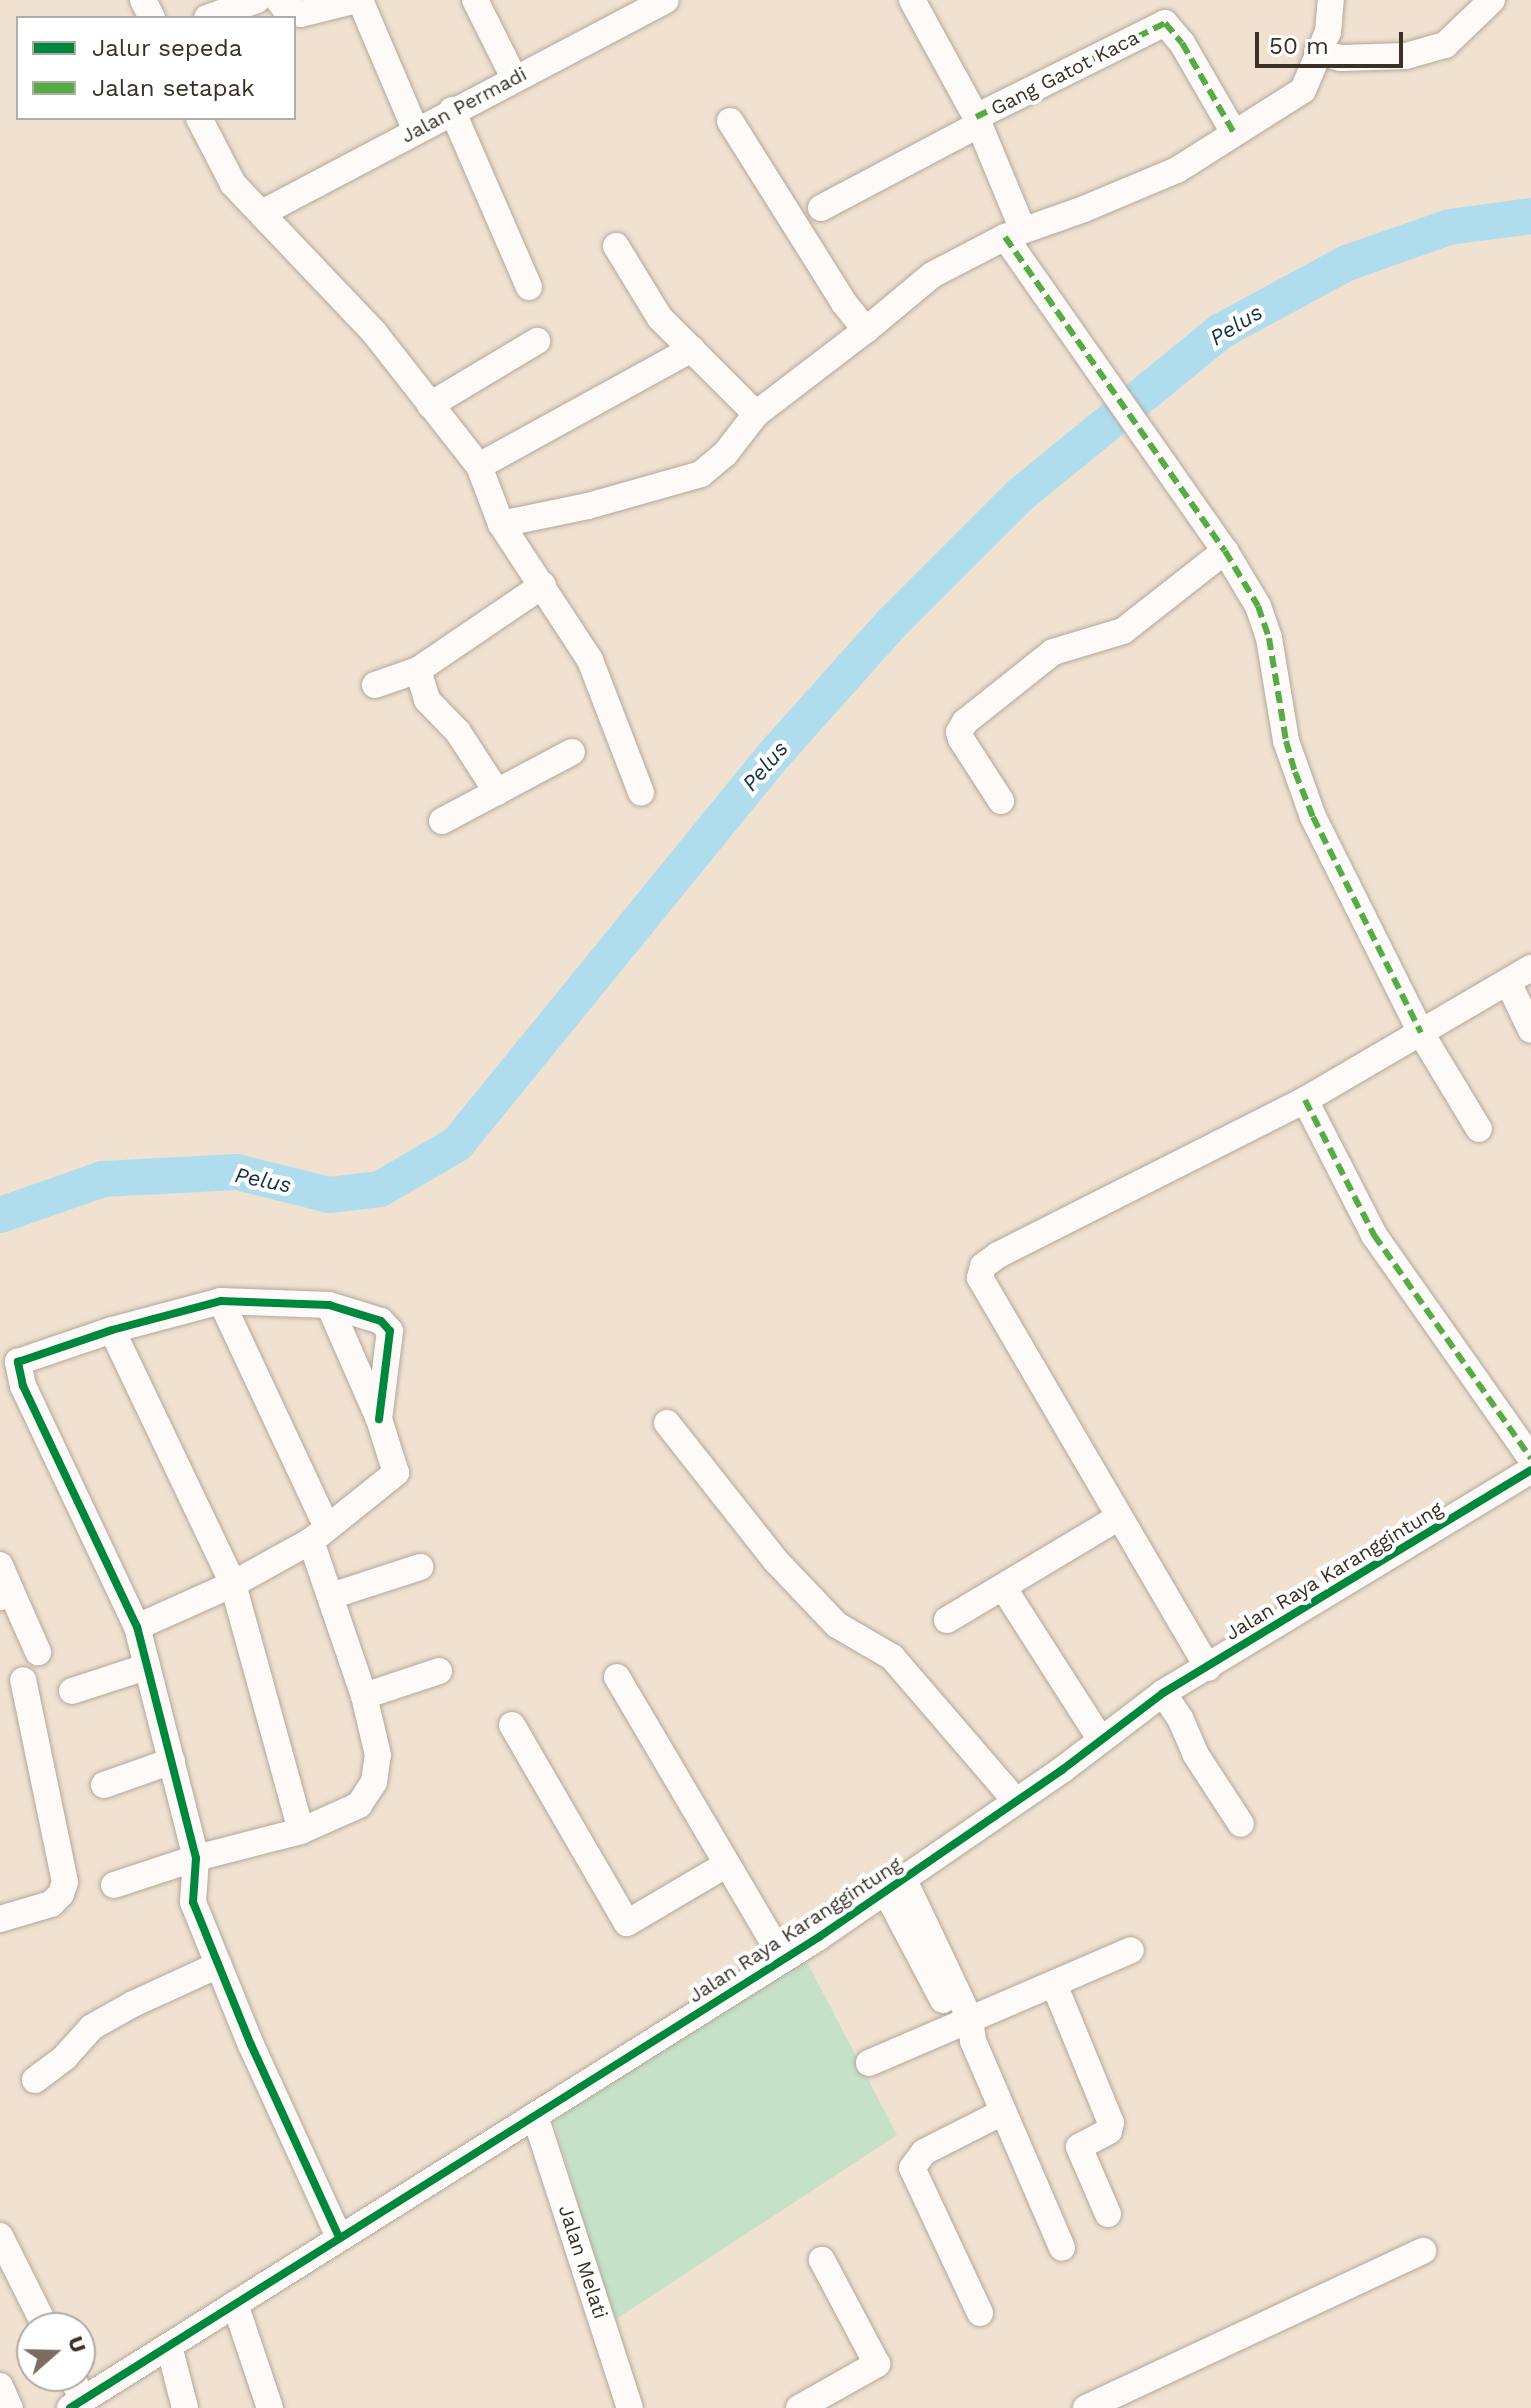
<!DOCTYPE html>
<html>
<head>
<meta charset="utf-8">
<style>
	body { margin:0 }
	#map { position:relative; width:1531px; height:2408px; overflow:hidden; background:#f0e1d1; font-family:"Work Sans",sans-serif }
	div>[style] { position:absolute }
	.green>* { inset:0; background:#c5e2c8 }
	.river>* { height:36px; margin:-18px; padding:0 18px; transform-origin:18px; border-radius:18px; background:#b0ddee }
	.roads { filter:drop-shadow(0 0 2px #b3a89c) drop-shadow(0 0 2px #b3a89c) }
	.minor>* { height:26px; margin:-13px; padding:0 13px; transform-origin:13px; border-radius:13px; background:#fdfaf8 }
	.quiet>* { height:6px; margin-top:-3px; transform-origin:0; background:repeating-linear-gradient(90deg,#55ab44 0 12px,transparent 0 18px) }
	.cycleway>* { height:8px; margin:-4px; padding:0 4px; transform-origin:4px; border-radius:4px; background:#00873e }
	span { translate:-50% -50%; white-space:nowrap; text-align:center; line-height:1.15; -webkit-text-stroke:8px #fff; paint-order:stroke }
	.street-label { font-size:20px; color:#3a3024 }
	.water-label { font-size:22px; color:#113340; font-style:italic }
	.legend { position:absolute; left:16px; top:16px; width:280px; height:104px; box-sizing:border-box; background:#fff; border:2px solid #b0aca7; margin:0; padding:10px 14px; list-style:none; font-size:24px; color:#3a3024 }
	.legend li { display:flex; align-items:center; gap:16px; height:40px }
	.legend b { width:40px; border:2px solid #b0aca7 }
	.north { position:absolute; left:16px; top:2312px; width:80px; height:80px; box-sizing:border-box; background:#fff; border:2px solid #b0aca7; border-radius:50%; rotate:70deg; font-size:22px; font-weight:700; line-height:32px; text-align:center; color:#3a3024 }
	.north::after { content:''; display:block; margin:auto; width:28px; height:36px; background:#7a6e61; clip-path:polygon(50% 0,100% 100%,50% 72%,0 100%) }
	.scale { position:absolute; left:1255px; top:32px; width:148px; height:36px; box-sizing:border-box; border:4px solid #3a3024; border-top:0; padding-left:10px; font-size:24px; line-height:28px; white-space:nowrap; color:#3a3024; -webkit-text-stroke:6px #fff; paint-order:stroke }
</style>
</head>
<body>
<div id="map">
	<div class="green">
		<div style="clip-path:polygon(805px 1958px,897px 2135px,613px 2321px,554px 2121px)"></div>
	</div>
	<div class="river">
		<div style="left:0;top:1215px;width:109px;rotate:-19.3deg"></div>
		<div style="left:103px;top:1179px;width:134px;rotate:-3deg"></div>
		<div style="left:237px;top:1172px;width:95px;rotate:14deg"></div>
		<div style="left:329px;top:1195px;width:51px;rotate:-6.7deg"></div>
		<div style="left:380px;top:1189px;width:89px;rotate:-30.3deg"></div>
		<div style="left:457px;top:1144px;width:500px;rotate:-50.84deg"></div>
		<div style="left:773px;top:756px;width:178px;rotate:-48.2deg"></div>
		<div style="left:892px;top:623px;width:181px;rotate:-45deg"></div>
		<div style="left:1020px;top:495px;width:259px;rotate:-39.2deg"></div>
		<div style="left:1221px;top:331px;width:143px;rotate:-28.4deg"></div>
		<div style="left:1347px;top:263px;width:108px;rotate:-19.4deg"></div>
		<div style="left:1449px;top:227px;width:83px;rotate:-7.6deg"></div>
	</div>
	<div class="roads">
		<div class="minor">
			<div style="left:143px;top:0;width:20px;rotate:63deg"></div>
			<div style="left:278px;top:0;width:9px;rotate:49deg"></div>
			<div style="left:284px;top:7px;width:18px;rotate:22deg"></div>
			<div style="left:301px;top:14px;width:58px;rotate:-14deg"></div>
			<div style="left:360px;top:0;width:142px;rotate:66.9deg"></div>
			<div style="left:475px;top:0;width:87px;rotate:63.4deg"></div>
			<div style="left:912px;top:0;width:133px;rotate:61.3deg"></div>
			<div style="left:976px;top:117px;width:122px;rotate:67.4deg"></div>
			<div style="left:207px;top:18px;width:53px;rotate:-19.8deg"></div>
			<div style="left:1317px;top:52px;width:25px;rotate:14deg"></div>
			<div style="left:1341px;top:58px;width:65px;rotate:-1.8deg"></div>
			<div style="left:1406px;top:56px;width:41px;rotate:-15.8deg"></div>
			<div style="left:1445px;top:45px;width:65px;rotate:-43.8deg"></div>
			<div style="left:452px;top:110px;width:193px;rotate:66.5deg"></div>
			<div style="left:976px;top:117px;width:211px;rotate:-26.4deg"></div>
			<div style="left:1165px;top:23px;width:26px;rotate:50deg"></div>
			<div style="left:1182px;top:43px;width:104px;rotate:60deg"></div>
			<div style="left:199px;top:118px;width:74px;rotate:62.7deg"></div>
			<div style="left:233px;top:184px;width:203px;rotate:46.4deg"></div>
			<div style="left:373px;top:331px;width:172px;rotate:51.9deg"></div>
			<div style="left:479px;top:466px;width:62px;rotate:69.2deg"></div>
			<div style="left:501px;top:524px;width:163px;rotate:56.8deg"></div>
			<div style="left:590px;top:660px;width:142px;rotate:68.9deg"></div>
			<div style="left:730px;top:121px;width:215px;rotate:57.9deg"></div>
			<div style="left:844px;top:303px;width:35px;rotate:51deg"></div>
			<div style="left:821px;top:208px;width:178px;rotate:-27.9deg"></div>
			<div style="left:264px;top:212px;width:454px;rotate:-27.8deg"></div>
			<div style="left:1005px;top:237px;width:383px;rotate:55deg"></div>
			<div style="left:1225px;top:551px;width:64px;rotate:59deg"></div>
			<div style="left:1258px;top:606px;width:34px;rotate:71deg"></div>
			<div style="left:1269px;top:638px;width:104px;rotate:80.6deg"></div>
			<div style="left:1286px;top:741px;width:81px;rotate:70.4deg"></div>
			<div style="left:1313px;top:817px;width:241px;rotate:63.4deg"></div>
			<div style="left:1421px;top:1033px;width:112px;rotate:58.9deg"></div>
			<div style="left:616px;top:246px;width:84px;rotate:58.6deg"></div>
			<div style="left:660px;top:318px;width:136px;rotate:45deg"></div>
			<div style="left:430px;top:405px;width:125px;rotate:-30.9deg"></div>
			<div style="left:479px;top:466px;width:243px;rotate:-28.8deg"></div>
			<div style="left:501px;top:524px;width:89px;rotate:-11.7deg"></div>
			<div style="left:588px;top:506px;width:117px;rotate:-15.8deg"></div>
			<div style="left:701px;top:474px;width:31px;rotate:-40deg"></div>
			<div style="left:725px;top:454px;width:51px;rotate:-52.2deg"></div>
			<div style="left:756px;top:414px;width:138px;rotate:-37.4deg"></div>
			<div style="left:866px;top:330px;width:86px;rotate:-39.8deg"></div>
			<div style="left:932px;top:275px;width:82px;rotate:-27.5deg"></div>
			<div style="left:1005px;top:237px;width:84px;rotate:-19.5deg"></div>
			<div style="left:1084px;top:209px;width:101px;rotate:-22.8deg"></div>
			<div style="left:1177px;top:170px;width:149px;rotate:-32.4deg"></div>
			<div style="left:1303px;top:90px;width:63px;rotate:-66.7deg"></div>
			<div style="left:1328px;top:32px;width:32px;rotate:-85deg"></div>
			<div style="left:418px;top:670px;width:31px;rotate:73deg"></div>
			<div style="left:427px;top:700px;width:45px;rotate:45.9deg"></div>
			<div style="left:458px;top:732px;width:72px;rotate:57deg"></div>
			<div style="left:375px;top:685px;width:46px;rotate:-19.2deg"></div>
			<div style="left:418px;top:670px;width:151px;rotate:-34.2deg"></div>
			<div style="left:1001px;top:801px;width:74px;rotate:-122.8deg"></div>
			<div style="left:961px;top:739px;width:7px;rotate:-106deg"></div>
			<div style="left:959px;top:732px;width:12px;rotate:-59deg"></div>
			<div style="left:965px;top:722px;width:112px;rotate:-38.5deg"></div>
			<div style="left:1053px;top:652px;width:73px;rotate:-16.7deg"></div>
			<div style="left:1123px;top:631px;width:130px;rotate:-38.1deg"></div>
			<div style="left:442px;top:821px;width:147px;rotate:-28deg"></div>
			<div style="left:1508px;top:982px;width:53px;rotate:64.4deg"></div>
			<div style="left:1305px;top:1100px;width:152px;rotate:62.9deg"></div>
			<div style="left:1374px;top:1235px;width:273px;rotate:54.9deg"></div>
			<div style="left:221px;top:1301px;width:250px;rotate:64.9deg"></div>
			<div style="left:112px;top:1330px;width:281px;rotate:64.5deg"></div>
			<div style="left:233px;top:1584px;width:256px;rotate:74.6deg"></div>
			<div style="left:667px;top:1423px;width:176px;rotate:51.7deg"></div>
			<div style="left:776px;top:1561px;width:88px;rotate:46.4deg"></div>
			<div style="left:837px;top:1625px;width:64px;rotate:30.2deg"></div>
			<div style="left:892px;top:1657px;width:190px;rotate:49.3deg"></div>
			<div style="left:0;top:1565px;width:28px;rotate:67deg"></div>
			<div style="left:11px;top:1591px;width:13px;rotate:151deg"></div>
			<div style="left:1003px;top:1587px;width:182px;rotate:57.4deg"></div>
			<div style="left:11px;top:1591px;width:67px;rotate:66.1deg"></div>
			<div style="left:331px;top:1596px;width:94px;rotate:-18deg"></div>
			<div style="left:947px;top:1620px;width:200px;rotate:-30.9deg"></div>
			<div style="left:137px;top:1627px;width:105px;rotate:-24.1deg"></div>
			<div style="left:233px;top:1584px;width:89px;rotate:-28.9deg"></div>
			<div style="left:311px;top:1541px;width:109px;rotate:-38.7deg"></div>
			<div style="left:396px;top:1473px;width:57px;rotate:-107.5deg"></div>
			<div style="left:379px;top:1419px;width:124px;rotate:-113.7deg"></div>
			<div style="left:1208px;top:1668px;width:452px;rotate:-120.3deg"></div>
			<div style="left:980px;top:1278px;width:12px;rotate:-76deg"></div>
			<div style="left:983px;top:1266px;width:19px;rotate:-36deg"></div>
			<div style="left:998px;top:1255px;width:344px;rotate:-26.8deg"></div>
			<div style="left:1305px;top:1100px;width:262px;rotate:-30.3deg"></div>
			<div style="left:617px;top:1677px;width:327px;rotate:59.5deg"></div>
			<div style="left:72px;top:1691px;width:78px;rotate:-18deg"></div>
			<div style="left:1163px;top:1693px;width:30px;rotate:56deg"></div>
			<div style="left:1180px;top:1718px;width:40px;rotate:66.6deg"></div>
			<div style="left:1196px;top:1755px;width:82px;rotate:56.9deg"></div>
			<div style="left:364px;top:1696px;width:79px;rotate:-18.4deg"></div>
			<div style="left:512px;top:1725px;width:229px;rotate:59.9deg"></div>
			<div style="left:627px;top:1923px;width:116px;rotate:-30.5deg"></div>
			<div style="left:104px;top:1785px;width:72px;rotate:-19.4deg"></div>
			<div style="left:904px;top:1880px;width:154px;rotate:64.6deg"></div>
			<div style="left:970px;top:2019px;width:22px;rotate:82deg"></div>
			<div style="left:973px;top:2041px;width:225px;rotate:66.7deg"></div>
			<div style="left:114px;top:1885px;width:86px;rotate:-18.2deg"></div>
			<div style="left:196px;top:1858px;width:108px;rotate:-14.4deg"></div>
			<div style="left:301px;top:1831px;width:64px;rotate:-24.1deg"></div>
			<div style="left:359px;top:1805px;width:27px;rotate:-57deg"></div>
			<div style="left:374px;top:1782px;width:27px;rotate:-82deg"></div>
			<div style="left:378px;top:1755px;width:61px;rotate:-103.3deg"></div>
			<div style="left:364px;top:1696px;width:164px;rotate:-108.9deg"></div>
			<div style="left:886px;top:1892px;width:122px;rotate:62.2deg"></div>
			<div style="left:0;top:1919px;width:53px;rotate:-16.4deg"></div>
			<div style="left:51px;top:1904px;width:14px;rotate:-45deg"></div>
			<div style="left:61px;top:1894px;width:13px;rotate:-72deg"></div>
			<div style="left:65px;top:1882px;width:206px;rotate:-101.7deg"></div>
			<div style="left:1054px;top:1984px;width:150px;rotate:67.7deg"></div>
			<div style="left:1111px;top:2123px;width:8px;rotate:104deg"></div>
			<div style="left:1109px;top:2131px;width:34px;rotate:152deg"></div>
			<div style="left:1079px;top:2147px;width:73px;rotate:66.6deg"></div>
			<div style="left:869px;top:2063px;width:285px;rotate:-23.3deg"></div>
			<div style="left:35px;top:2080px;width:38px;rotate:-37deg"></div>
			<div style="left:65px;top:2057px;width:40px;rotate:-48deg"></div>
			<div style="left:92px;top:2027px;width:47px;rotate:-29.3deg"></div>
			<div style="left:133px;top:2004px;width:94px;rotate:-24.6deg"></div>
			<div style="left:535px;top:2116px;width:307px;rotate:72deg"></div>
			<div style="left:0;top:2236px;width:103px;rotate:63.4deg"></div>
			<div style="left:339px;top:2237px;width:211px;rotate:-114.6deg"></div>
			<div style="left:251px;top:2045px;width:154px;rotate:-112.1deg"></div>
			<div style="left:193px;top:1902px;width:44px;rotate:-86.1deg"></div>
			<div style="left:196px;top:1858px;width:238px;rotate:-104.3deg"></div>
			<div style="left:137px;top:1627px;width:267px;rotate:-115.3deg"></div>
			<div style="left:23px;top:1386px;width:25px;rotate:-102deg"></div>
			<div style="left:18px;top:1362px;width:99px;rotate:-18.8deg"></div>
			<div style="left:112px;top:1330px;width:113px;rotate:-14.9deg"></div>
			<div style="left:221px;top:1301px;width:108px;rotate:2.1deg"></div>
			<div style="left:329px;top:1305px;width:54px;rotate:17.1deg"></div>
			<div style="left:381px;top:1321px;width:13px;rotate:48deg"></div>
			<div style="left:390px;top:1331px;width:89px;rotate:97.1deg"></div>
			<div style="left:235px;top:2304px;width:110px;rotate:71.4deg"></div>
			<div style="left:980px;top:2313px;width:160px;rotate:-115.1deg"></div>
			<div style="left:912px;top:2168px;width:20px;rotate:-53deg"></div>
			<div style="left:924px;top:2152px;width:89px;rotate:-26.9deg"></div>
			<div style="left:169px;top:2346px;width:64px;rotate:75.5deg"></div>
			<div style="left:71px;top:2376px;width:27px;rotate:63deg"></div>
			<div style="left:0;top:2386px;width:24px;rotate:66deg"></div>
			<div style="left:70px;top:2408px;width:885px;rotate:-32.16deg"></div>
			<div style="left:819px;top:1937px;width:295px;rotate:-34.5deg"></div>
			<div style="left:1062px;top:1770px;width:127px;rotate:-37.3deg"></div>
			<div style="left:1163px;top:1693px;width:430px;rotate:-31.2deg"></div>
			<div style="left:799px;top:2408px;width:90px;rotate:-29.4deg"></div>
			<div style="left:877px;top:2364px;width:118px;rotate:-117.9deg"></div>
			<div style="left:1086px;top:2408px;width:372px;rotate:-25deg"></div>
		</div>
	</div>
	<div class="quiet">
		<div style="left:976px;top:117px;width:211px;rotate:-26.4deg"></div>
		<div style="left:1165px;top:23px;width:26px;rotate:50deg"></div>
		<div style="left:1182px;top:43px;width:104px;rotate:60deg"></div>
		<div style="left:1005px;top:237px;width:383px;rotate:55deg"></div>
		<div style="left:1225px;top:551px;width:64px;rotate:59deg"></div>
		<div style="left:1258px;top:606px;width:34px;rotate:71deg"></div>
		<div style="left:1269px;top:638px;width:104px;rotate:80.6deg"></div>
		<div style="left:1286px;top:741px;width:32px;rotate:74deg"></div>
		<div style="left:1295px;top:772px;width:48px;rotate:68.2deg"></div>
		<div style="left:1313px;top:817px;width:241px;rotate:63.4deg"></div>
		<div style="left:1305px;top:1100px;width:152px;rotate:62.9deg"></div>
		<div style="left:1374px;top:1235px;width:273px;rotate:54.9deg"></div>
	</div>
	<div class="cycleway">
		<div style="left:339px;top:2237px;width:211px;rotate:-114.6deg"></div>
		<div style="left:251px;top:2045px;width:154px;rotate:-112.1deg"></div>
		<div style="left:193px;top:1902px;width:44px;rotate:-86.1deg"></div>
		<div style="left:196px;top:1858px;width:238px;rotate:-104.3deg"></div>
		<div style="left:137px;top:1627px;width:267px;rotate:-115.3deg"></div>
		<div style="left:23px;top:1386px;width:25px;rotate:-102deg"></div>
		<div style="left:18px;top:1362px;width:99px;rotate:-18.8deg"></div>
		<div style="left:112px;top:1330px;width:113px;rotate:-14.9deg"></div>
		<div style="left:221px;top:1301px;width:108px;rotate:2.1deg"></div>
		<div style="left:329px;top:1305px;width:54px;rotate:17.1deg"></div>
		<div style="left:381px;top:1321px;width:13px;rotate:48deg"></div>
		<div style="left:390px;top:1331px;width:89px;rotate:97.1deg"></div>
		<div style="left:70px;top:2408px;width:885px;rotate:-32.16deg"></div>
		<div style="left:819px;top:1937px;width:295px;rotate:-34.5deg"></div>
		<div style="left:1062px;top:1770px;width:127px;rotate:-37.3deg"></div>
		<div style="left:1163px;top:1693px;width:430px;rotate:-31.2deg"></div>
	</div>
	<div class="street-label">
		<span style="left:1065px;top:73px;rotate:-27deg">Gang Gatot Kaca</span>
		<span style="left:464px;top:105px;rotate:-28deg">Jalan Permadi</span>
		<span style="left:1334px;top:1571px;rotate:-31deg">Jalan Raya Karanggintung</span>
		<span style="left:795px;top:1930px;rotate:-33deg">Jalan Raya Karanggintung</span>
		<span style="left:583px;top:2262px;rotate:72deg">Jalan Melati</span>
	</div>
	<div class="water-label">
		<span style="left:1236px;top:325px;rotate:-32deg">Pelus</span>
		<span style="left:765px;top:766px;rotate:-50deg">Pelus</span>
		<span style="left:263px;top:1180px;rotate:11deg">Pelus</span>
	</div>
	<ul class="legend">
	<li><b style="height:10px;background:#00873e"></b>Jalur sepeda</li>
	<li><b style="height:10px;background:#55ab44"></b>Jalan setapak</li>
	</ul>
	<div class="north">U</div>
	<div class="scale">50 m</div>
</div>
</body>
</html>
